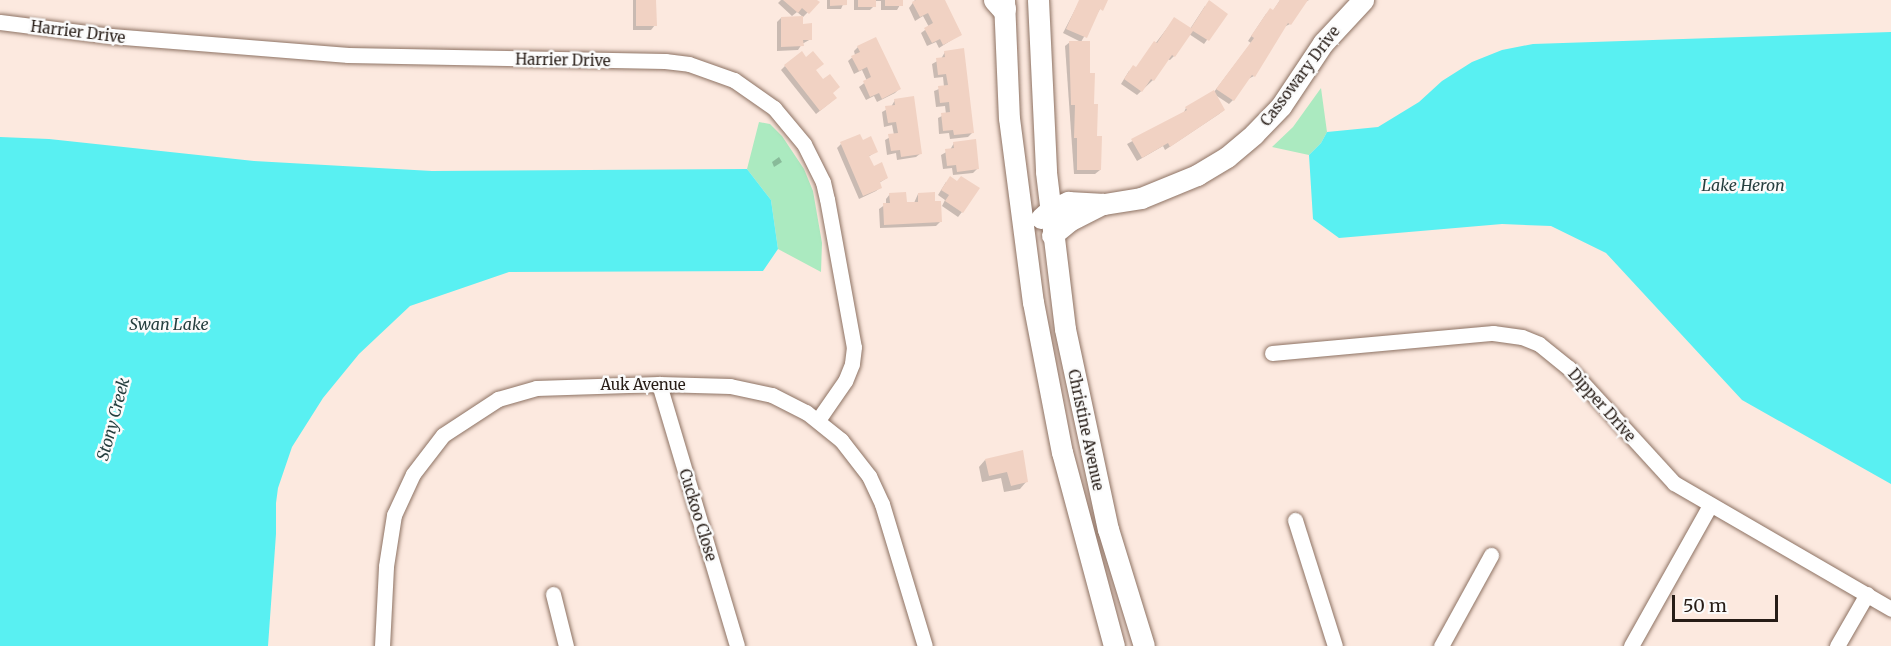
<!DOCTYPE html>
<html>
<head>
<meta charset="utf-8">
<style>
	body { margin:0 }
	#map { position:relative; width:1891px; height:646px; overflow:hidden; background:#fce9df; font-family:Merriweather,serif }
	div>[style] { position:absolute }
	.green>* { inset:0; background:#abeac0 }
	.water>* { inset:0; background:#59f0f2 }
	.shadow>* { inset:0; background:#0003 }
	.building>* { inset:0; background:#f1d2c3 }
	.roads { filter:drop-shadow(0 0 2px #8d7263) drop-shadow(0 0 2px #8d7263) }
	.street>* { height:15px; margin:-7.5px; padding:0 7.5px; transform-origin:7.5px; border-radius:7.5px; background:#fff }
	.secondary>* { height:21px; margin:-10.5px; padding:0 10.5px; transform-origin:10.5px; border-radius:10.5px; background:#fff }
	.primary>* { height:24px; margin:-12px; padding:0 12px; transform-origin:12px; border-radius:12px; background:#fff }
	span { translate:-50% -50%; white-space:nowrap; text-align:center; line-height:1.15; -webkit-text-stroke:5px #fbfbfb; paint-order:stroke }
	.street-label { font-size:15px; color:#261c16 }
	.water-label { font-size:16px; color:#263f3f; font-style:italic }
	.scale { position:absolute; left:1672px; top:595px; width:106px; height:27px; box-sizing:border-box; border:3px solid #261c16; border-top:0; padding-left:8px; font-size:18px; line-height:21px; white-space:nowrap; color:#261c16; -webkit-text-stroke:4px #fbfbfb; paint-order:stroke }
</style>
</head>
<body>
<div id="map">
	<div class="green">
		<div style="clip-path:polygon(1321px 88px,1327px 132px,1321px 143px,1309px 155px,1272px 147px,1293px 127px)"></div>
		<div style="clip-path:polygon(759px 122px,770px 124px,782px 136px,804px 169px,813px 191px,822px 243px,821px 272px,778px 249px,771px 200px,747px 169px)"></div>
	</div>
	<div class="water">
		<div style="clip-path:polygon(1891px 32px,1891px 484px,1742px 400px,1606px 253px,1551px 226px,1502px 224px,1339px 238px,1313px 219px,1309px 155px,1321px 143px,1327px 132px,1378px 127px,1419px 102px,1442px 81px,1472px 62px,1502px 50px,1533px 44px)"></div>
		<div style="clip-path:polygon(0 137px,49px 139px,254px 161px,432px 171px,747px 169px,771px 200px,778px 249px,763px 271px,509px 272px,410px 306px,359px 354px,323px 398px,292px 447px,278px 488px,276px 503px,276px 534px,268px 646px,0 646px)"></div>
	</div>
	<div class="shadow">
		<div style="clip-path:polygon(633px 0,655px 0,655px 25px,651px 30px,633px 30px)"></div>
		<div style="clip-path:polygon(781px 0,815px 0,818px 2px,803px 17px,797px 12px,792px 16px,778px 3px)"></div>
		<div style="clip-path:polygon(827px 0,903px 0,897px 10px,881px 10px,881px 1px,874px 1px,874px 6px,870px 10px,854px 10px,854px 0,845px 0,841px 9px,827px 9px)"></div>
		<div style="clip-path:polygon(915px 0,943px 0,961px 34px,939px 48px,936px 42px,927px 46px,921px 33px,929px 27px,923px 16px,915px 21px,909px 8px)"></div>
		<div style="clip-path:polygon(1080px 0,1105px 0,1081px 42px,1063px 33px)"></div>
		<div style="clip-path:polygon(1280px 0,1309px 0,1305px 2px,1290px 24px,1284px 27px,1254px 76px,1248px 79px,1233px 100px,1229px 104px,1214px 94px,1224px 110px,1219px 114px,1165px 150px,1163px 146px,1137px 161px,1127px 144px,1183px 114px,1186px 108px,1214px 92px,1251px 43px,1248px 41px,1266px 14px,1273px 11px)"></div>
		<div style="clip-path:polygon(1205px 6px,1226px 14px,1204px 44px,1189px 34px,1174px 56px,1170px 60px,1167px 59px,1153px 80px,1137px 95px,1121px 84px,1129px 71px,1136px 69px,1171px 23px,1190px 29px)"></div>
		<div style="clip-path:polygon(781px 18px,801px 25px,811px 39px,802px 44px,798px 50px,777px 51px,777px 22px)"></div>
		<div style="clip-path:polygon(1070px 42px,1089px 74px,1100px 170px,1095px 174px,1074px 174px,1065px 46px)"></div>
		<div style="clip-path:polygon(858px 47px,899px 89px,895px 93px,877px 102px,874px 96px,866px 100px,859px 87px,867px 81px,862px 70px,854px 74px,848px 61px,855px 55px,854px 51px)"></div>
		<div style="clip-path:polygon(945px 52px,972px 133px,968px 137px,950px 139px,949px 133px,939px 134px,938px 118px,946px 114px,945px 106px,936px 107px,934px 91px,944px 87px,943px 77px,934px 78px,932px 64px,941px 59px)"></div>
		<div style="clip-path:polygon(785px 66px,815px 71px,832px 93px,831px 102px,816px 114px,781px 70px)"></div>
		<div style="clip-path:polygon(895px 100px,921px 153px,916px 157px,897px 160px,896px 153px,887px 155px,885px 140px,894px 135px,892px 125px,884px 127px,882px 112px,891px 107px)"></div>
		<div style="clip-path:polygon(862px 142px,877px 151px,868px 157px,873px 168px,887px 178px,879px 183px,881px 187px,876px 191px,859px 199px,837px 148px,841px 144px)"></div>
		<div style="clip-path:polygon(954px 143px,978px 168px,973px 173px,953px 175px,952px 168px,943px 169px,941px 155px,950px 150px)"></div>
		<div style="clip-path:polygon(779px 157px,782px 162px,774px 167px,772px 162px)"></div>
		<div style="clip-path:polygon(946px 182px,962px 212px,958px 217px,942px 206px,945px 200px,938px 195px)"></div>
		<div style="clip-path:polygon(890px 194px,905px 204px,914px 203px,918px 194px,933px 203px,940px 222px,936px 226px,880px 228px,879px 209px,886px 204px,886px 199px)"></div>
		<div style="clip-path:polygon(985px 460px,1026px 482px,1020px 489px,1004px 492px,1001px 478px,982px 482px,979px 467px)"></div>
	</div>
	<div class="building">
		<div style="clip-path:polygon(636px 0,656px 0,657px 26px,636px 26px)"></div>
		<div style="clip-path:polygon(783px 0,817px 0,820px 2px,809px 14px,802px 8px,798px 13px)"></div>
		<div style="clip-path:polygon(830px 0,847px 0,847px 5px,830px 6px)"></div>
		<div style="clip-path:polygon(858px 0,876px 0,876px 7px,858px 7px)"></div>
		<div style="clip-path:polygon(885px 0,903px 0,903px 6px,885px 6px)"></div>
		<div style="clip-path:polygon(916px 0,945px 0,962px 35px,943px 45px,940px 39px,932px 43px,924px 28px,933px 23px,928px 13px,920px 17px,912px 2px)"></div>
		<div style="clip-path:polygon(1079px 0,1108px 0,1103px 11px,1100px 9px,1087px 38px,1066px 29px)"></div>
		<div style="clip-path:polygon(1209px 0,1228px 14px,1209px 41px,1193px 31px,1175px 57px,1172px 55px,1154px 81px,1151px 79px,1142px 92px,1124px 79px,1133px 65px,1136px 67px,1154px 41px,1157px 43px,1174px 17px,1191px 28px)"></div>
		<div style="clip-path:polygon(1280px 0,1308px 0,1291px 25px,1288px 23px,1255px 77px,1252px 75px,1234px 101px,1216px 89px,1254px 38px,1251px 36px,1270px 8px,1273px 10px)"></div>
		<div style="clip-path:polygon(803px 16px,803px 24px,812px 23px,812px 40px,803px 40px,804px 46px,781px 47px,781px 17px)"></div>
		<div style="clip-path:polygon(876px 37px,901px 89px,882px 99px,879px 93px,870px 97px,863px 81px,871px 77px,867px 67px,859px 71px,851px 56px,860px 52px,857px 46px)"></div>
		<div style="clip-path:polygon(1069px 41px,1090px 41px,1090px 73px,1095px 73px,1094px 104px,1098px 104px,1097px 136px,1102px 136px,1101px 170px,1077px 170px,1077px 138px,1074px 138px,1075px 105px,1071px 105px)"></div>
		<div style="clip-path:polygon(964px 48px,974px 133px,954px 135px,953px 130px,943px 131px,941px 113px,950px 112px,949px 102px,940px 103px,938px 86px,948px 85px,946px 74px,938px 75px,936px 58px,945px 57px,944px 51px)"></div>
		<div style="clip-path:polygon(802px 51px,806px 57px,813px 51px,824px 64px,816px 70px,823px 79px,830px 74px,840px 87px,833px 93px,837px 98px,820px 111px,784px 65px)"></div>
		<div style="clip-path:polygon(1214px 90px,1225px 110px,1170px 147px,1168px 143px,1142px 158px,1131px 139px,1187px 110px,1185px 107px)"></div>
		<div style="clip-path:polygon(914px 96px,922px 154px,901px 157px,900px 150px,891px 151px,888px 134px,898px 133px,896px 122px,888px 123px,885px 106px,895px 105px,894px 99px)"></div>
		<div style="clip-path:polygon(860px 134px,863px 140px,871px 136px,878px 152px,869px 156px,874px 166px,882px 162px,888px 178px,880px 182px,882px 188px,863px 196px,840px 142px)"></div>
		<div style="clip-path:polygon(976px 139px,979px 169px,957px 172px,956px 165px,947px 166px,945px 149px,954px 148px,953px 142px)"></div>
		<div style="clip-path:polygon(950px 176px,957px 181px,961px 176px,980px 188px,963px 213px,945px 201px,949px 195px,941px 190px)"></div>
		<div style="clip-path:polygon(906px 192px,907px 202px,918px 202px,918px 193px,935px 192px,935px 201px,941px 201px,942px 222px,884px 225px,883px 203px,890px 203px,889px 193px)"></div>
		<div style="clip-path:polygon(1023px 450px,1028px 482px,1011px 486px,1007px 472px,989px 476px,985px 459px)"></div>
	</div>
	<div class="roads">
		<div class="street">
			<div style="left:0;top:22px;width:112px;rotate:7.2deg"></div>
			<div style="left:111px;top:36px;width:238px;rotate:4.6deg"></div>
			<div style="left:348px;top:55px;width:317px;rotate:1.1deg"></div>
			<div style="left:665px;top:61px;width:24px;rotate:7deg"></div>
			<div style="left:689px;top:64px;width:48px;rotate:19.6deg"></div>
			<div style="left:734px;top:80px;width:49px;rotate:35deg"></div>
			<div style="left:774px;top:108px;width:47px;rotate:50.2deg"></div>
			<div style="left:804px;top:144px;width:42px;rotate:63.4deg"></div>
			<div style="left:823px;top:182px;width:17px;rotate:77deg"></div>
			<div style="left:827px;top:199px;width:150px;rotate:79.7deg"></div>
			<div style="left:854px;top:347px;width:17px;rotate:97deg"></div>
			<div style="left:852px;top:364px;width:18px;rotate:112deg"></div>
			<div style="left:845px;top:381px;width:47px;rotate:124.7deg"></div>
			<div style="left:1272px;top:353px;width:222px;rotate:-5.2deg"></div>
			<div style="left:1493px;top:333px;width:29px;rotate:8deg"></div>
			<div style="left:1522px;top:337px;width:18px;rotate:22deg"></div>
			<div style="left:1539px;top:344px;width:38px;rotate:39deg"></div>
			<div style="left:1569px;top:368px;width:156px;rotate:47.6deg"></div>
			<div style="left:1674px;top:483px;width:251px;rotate:30.1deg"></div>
			<div style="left:659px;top:384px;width:273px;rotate:73.4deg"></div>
			<div style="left:1295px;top:520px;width:132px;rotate:72.4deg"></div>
			<div style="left:553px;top:594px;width:54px;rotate:76deg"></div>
			<div style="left:382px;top:646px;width:80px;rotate:-87.1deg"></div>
			<div style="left:386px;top:566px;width:52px;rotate:-81.1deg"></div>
			<div style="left:394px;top:515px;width:45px;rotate:-65.1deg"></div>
			<div style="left:413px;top:474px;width:49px;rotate:-52.4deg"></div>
			<div style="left:443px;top:435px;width:66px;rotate:-33.2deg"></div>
			<div style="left:498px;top:399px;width:40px;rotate:-16deg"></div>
			<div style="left:536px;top:388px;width:123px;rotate:-1.9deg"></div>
			<div style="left:659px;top:384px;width:71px;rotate:1.6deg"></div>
			<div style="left:730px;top:386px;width:43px;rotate:12.1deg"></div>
			<div style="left:772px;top:395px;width:38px;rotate:27deg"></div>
			<div style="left:806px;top:412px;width:45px;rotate:38.7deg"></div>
			<div style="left:841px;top:440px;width:46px;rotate:52.1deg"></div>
			<div style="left:869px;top:476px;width:31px;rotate:65deg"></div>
			<div style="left:882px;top:504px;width:148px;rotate:73.2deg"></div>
			<div style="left:1441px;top:646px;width:104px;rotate:-61.2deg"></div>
			<div style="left:1631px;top:646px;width:162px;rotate:-60.7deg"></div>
			<div style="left:1837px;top:646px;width:60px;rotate:-60deg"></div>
		</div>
		<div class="secondary">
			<div style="left:1004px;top:0;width:118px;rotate:87.6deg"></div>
			<div style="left:1009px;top:118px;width:186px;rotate:82.6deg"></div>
			<div style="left:1033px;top:302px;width:153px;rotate:79.1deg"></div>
			<div style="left:1062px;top:452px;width:201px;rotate:75deg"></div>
			<div style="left:1038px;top:0;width:172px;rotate:87.3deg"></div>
			<div style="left:1046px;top:172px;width:158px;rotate:83.1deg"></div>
			<div style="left:1065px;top:329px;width:205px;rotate:77.9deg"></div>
			<div style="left:1108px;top:529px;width:122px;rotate:72.9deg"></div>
			<div style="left:1041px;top:218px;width:12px;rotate:-42deg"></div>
			<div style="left:1050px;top:210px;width:20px;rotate:-24deg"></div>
			<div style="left:1068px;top:202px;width:36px;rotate:3deg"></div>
			<div style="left:1104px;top:204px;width:37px;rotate:-9deg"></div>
			<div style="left:1141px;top:198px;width:61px;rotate:-22.3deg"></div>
			<div style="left:1197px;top:175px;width:35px;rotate:-31deg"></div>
			<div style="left:1227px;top:157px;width:35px;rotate:-40deg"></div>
			<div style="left:1254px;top:134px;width:39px;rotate:-46deg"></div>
			<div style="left:1281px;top:106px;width:76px;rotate:-56.3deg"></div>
			<div style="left:1323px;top:43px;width:59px;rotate:-47.1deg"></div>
			<div style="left:1052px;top:235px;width:22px;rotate:-39deg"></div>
			<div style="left:1069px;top:221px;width:38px;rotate:-27deg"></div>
		</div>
		<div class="primary">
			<div style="left:996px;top:0;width:12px;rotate:48deg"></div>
		</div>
	</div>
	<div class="street-label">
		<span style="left:78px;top:32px;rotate:7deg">Harrier Drive</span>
		<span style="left:563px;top:60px;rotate:1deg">Harrier Drive</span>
		<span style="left:1300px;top:76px;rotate:-53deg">Cassowary Drive</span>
		<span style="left:643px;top:385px">Auk Avenue</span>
		<span style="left:1602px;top:405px;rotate:48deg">Dipper Drive</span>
		<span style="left:1086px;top:430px;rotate:78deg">Christine Avenue</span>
		<span style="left:698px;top:515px;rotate:73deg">Cuckoo Close</span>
	</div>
	<div class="water-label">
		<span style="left:1743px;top:185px">Lake Heron</span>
		<span style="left:169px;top:324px">Swan Lake</span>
		<span style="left:113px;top:419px;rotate:-75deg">Stony Creek</span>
	</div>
	<div class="scale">50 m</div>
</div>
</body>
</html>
